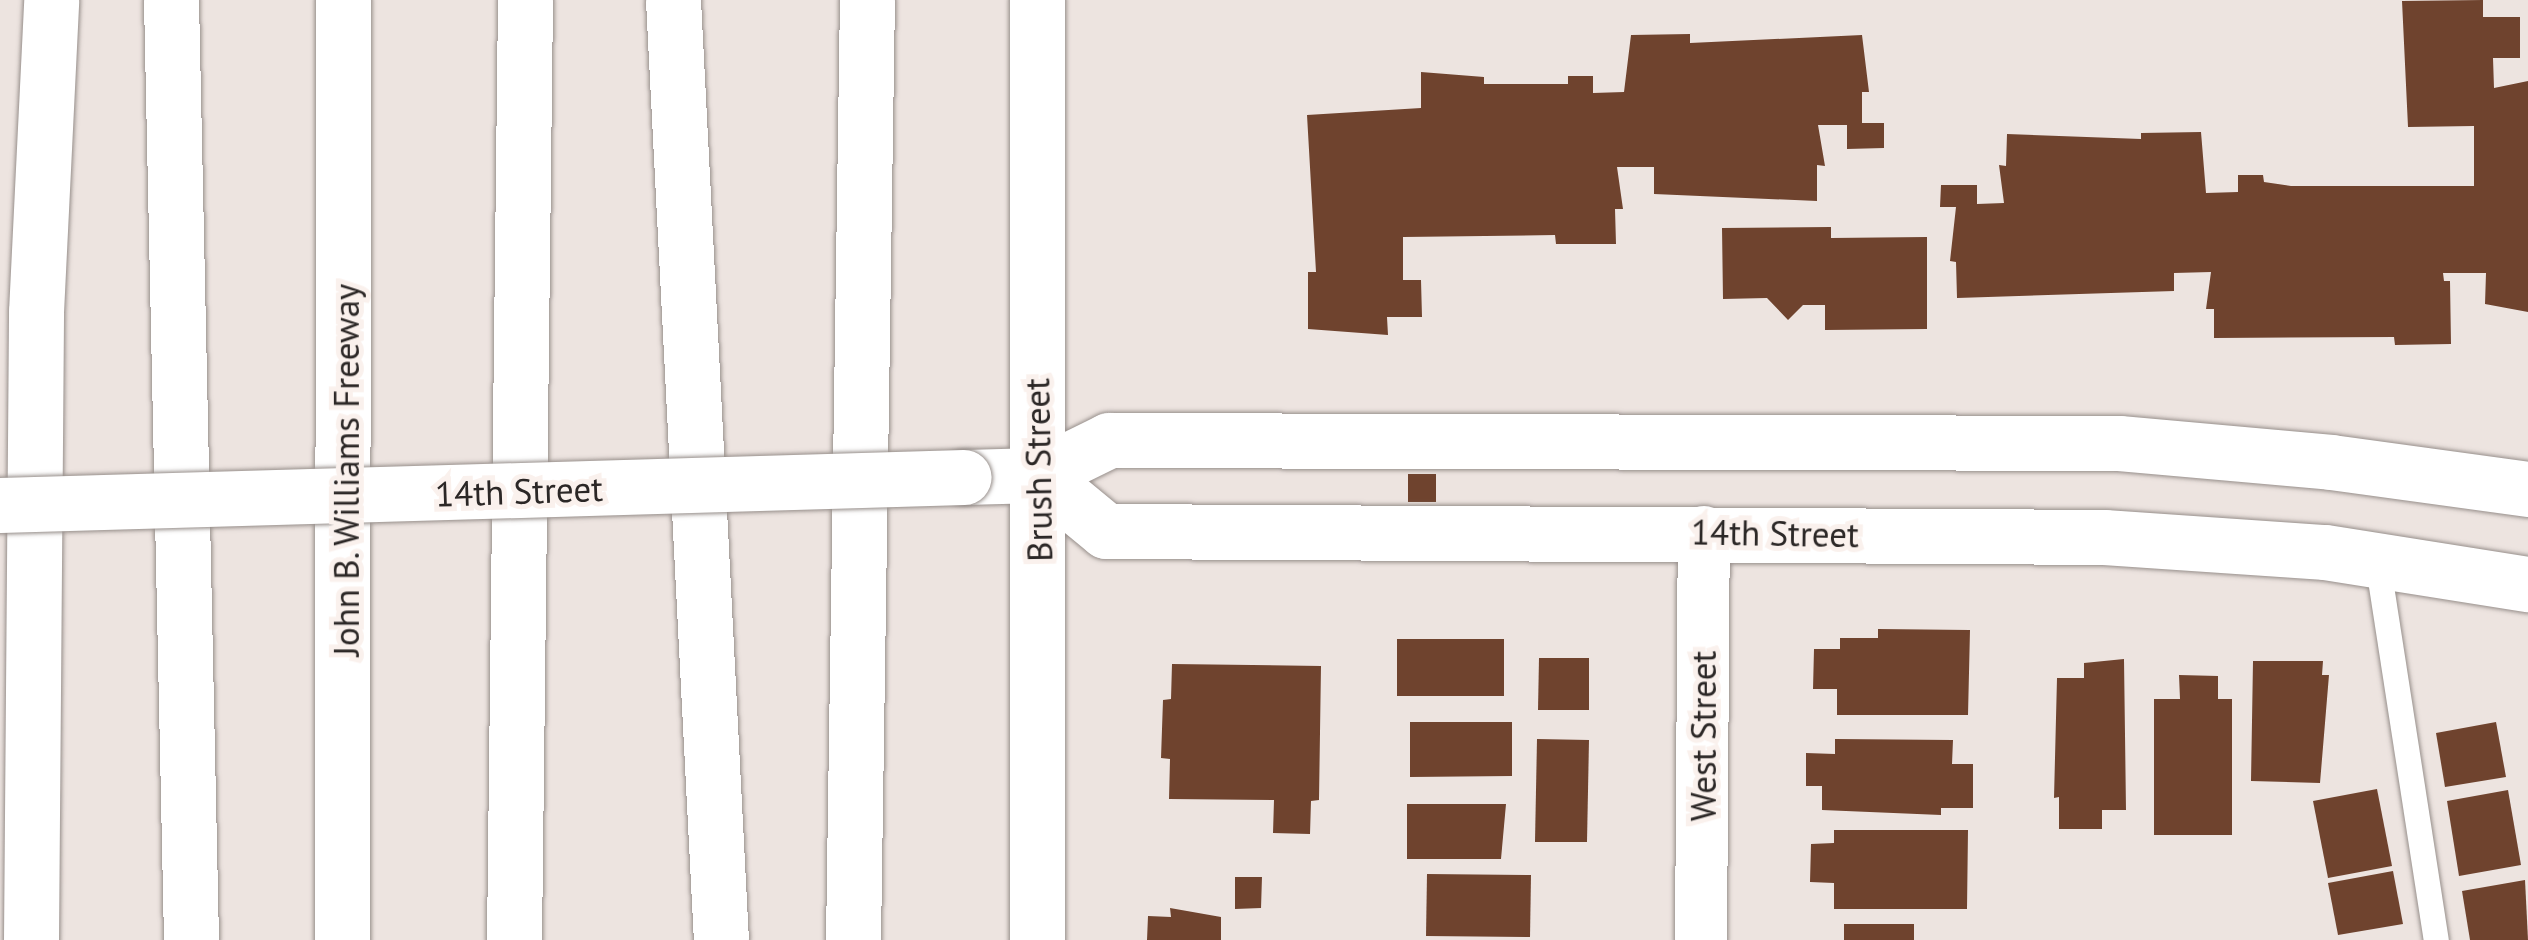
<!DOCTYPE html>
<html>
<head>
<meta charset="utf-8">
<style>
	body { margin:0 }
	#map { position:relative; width:2528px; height:940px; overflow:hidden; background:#ede4e0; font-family:"PT Sans",sans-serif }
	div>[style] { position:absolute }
	.building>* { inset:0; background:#6f432e }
	.roads { filter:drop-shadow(0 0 2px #978f8b) drop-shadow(0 0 2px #978f8b) }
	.lane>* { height:25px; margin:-12.5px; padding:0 12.5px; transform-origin:12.5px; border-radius:12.5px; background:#fff }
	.street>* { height:52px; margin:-26px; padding:0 26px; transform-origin:26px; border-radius:26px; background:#fff }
	.secondary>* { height:55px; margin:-27.5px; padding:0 27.5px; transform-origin:27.5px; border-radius:27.5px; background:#fff }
	.highway>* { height:55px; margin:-27.5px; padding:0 27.5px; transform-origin:27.5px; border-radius:27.5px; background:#fff }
	.bridges { filter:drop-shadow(0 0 2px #978f8b) drop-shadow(0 0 2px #978f8b) }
	.secondary-bridge>* { height:55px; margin:-27.5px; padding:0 27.5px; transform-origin:27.5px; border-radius:27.5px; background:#fff }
	span { translate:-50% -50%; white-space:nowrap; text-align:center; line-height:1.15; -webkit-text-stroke:10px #faf1ed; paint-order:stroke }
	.street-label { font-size:35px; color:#2b2726 }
</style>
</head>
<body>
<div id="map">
	<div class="building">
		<div style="clip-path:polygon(2483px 0,2483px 17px,2520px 17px,2520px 58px,2493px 58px,2494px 88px,2528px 81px,2528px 312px,2485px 304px,2486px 273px,2443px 273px,2444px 281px,2450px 281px,2451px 344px,2395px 345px,2394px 337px,2214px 338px,2214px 309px,2206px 309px,2211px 272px,2174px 273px,2174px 291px,1957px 298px,1956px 262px,1950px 261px,1956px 207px,1940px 207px,1941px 185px,1977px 185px,1977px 204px,2004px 203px,1999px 165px,2006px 166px,2007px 134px,2141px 139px,2141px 133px,2201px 132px,2206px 193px,2238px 192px,2238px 175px,2263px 175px,2264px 182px,2291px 186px,2474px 186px,2474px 126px,2408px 127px,2402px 1px)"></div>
		<div style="clip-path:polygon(1690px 34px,1690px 43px,1862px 35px,1869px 92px,1862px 92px,1862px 123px,1884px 123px,1884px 148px,1847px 149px,1847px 125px,1818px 125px,1825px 166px,1817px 165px,1817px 201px,1654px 194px,1654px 167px,1617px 167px,1623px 209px,1615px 209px,1616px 244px,1556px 244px,1555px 235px,1403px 237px,1403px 280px,1421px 280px,1422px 317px,1387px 317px,1388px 335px,1308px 329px,1308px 272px,1316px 272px,1307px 115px,1421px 108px,1421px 72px,1484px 77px,1484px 84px,1568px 84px,1568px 76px,1593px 76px,1593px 93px,1624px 92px,1631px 35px)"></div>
		<div style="clip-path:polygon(1831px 227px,1831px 238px,1927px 237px,1927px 329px,1825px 330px,1825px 305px,1803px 305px,1788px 320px,1767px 298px,1723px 299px,1722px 228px)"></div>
		<div style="clip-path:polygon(1408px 474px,1436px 474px,1436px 502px,1408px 502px)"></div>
		<div style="clip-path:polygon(1878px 629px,1970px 630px,1968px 715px,1837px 715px,1837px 689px,1813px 689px,1814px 649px,1840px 649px,1840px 638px,1878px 638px)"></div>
		<div style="clip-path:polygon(1397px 639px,1504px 639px,1504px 696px,1397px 696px)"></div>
		<div style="clip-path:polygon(1539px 658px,1589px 658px,1589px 710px,1538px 710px)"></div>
		<div style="clip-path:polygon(2124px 659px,2126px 810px,2102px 810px,2102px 829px,2059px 829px,2059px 797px,2054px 798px,2057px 678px,2084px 678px,2084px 663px)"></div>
		<div style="clip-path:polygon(2253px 661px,2323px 661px,2322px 675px,2329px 675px,2320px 783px,2251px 781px)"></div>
		<div style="clip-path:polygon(1172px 664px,1321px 666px,1319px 800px,1311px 801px,1310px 834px,1273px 833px,1274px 800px,1169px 799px,1170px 759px,1161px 758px,1163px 700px,1171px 699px)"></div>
		<div style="clip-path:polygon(2179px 675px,2218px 676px,2218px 699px,2232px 699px,2232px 835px,2154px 835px,2154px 699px,2180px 699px)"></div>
		<div style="clip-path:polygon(1410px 722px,1512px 722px,1512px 776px,1410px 777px)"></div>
		<div style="clip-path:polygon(2496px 722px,2506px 777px,2445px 787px,2436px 733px)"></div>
		<div style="clip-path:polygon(1537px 739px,1589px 740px,1587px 842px,1535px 842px)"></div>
		<div style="clip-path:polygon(1835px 739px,1953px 740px,1952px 764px,1973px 764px,1973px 808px,1941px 808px,1941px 815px,1822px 810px,1822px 786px,1806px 786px,1806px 753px,1835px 754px)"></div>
		<div style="clip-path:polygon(2377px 789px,2392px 866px,2328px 878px,2313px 801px)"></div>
		<div style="clip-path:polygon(2508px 790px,2521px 865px,2459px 876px,2447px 801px)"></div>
		<div style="clip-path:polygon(1407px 804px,1506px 804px,1501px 859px,1407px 859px)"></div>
		<div style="clip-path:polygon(1834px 830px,1968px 830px,1967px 909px,1834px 909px,1834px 883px,1810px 882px,1811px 844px,1834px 843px)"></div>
		<div style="clip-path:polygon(2393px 871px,2403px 924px,2338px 935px,2328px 883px)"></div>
		<div style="clip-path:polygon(1427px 874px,1531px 875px,1530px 937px,1426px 936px)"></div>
		<div style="clip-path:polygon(1235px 877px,1262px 877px,1261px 908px,1235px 909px)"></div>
		<div style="clip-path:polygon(2525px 880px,2528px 940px,2470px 940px,2462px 891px)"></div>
		<div style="clip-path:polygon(1170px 908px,1221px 917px,1221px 940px,1147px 940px,1148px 916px,1171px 917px)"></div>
		<div style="clip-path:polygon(1844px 924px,1914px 924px,1914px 940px,1844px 940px)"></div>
	</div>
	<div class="roads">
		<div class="lane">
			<div style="left:2377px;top:560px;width:385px;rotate:81.2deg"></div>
		</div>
		<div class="street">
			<div style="left:1701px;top:940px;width:408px;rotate:-89.6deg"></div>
		</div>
		<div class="secondary">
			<div style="left:1038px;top:475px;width:88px;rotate:39.5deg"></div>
			<div style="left:1106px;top:531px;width:998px;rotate:0.34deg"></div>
			<div style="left:2104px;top:537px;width:222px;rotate:3.9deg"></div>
			<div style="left:2325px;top:552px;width:206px;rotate:9deg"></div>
			<div style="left:964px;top:477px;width:74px;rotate:-1.5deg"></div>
			<div style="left:1038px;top:475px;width:79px;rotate:-26.2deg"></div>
			<div style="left:1109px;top:440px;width:1010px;rotate:0.17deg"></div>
			<div style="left:2119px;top:443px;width:213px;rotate:5.1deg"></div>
			<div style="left:2331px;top:462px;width:199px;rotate:7.8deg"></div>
			<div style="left:1037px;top:940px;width:940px;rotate:-90deg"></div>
		</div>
		<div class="highway">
			<div style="left:171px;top:0;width:940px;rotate:88.78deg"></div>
			<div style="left:673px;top:0;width:941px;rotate:87.08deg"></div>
			<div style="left:31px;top:940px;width:628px;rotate:-89.54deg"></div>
			<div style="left:36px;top:312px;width:312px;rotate:-87.2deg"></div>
			<div style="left:342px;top:940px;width:940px;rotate:-89.94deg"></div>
			<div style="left:514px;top:940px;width:940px;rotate:-89.33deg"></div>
			<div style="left:853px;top:940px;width:940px;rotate:-89.15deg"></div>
		</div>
	</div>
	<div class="bridges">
		<div class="secondary-bridge">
			<div style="left:0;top:505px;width:964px;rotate:-1.66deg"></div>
		</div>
	</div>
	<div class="street-label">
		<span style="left:346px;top:470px;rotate:-90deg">John B. Williams Freeway</span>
		<span style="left:1038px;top:470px;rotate:-91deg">Brush Street</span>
		<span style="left:519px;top:491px;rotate:-2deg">14th Street</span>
		<span style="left:1775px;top:533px;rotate:1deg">14th Street</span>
		<span style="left:1703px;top:736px;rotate:-90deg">West Street</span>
	</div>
</div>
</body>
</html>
